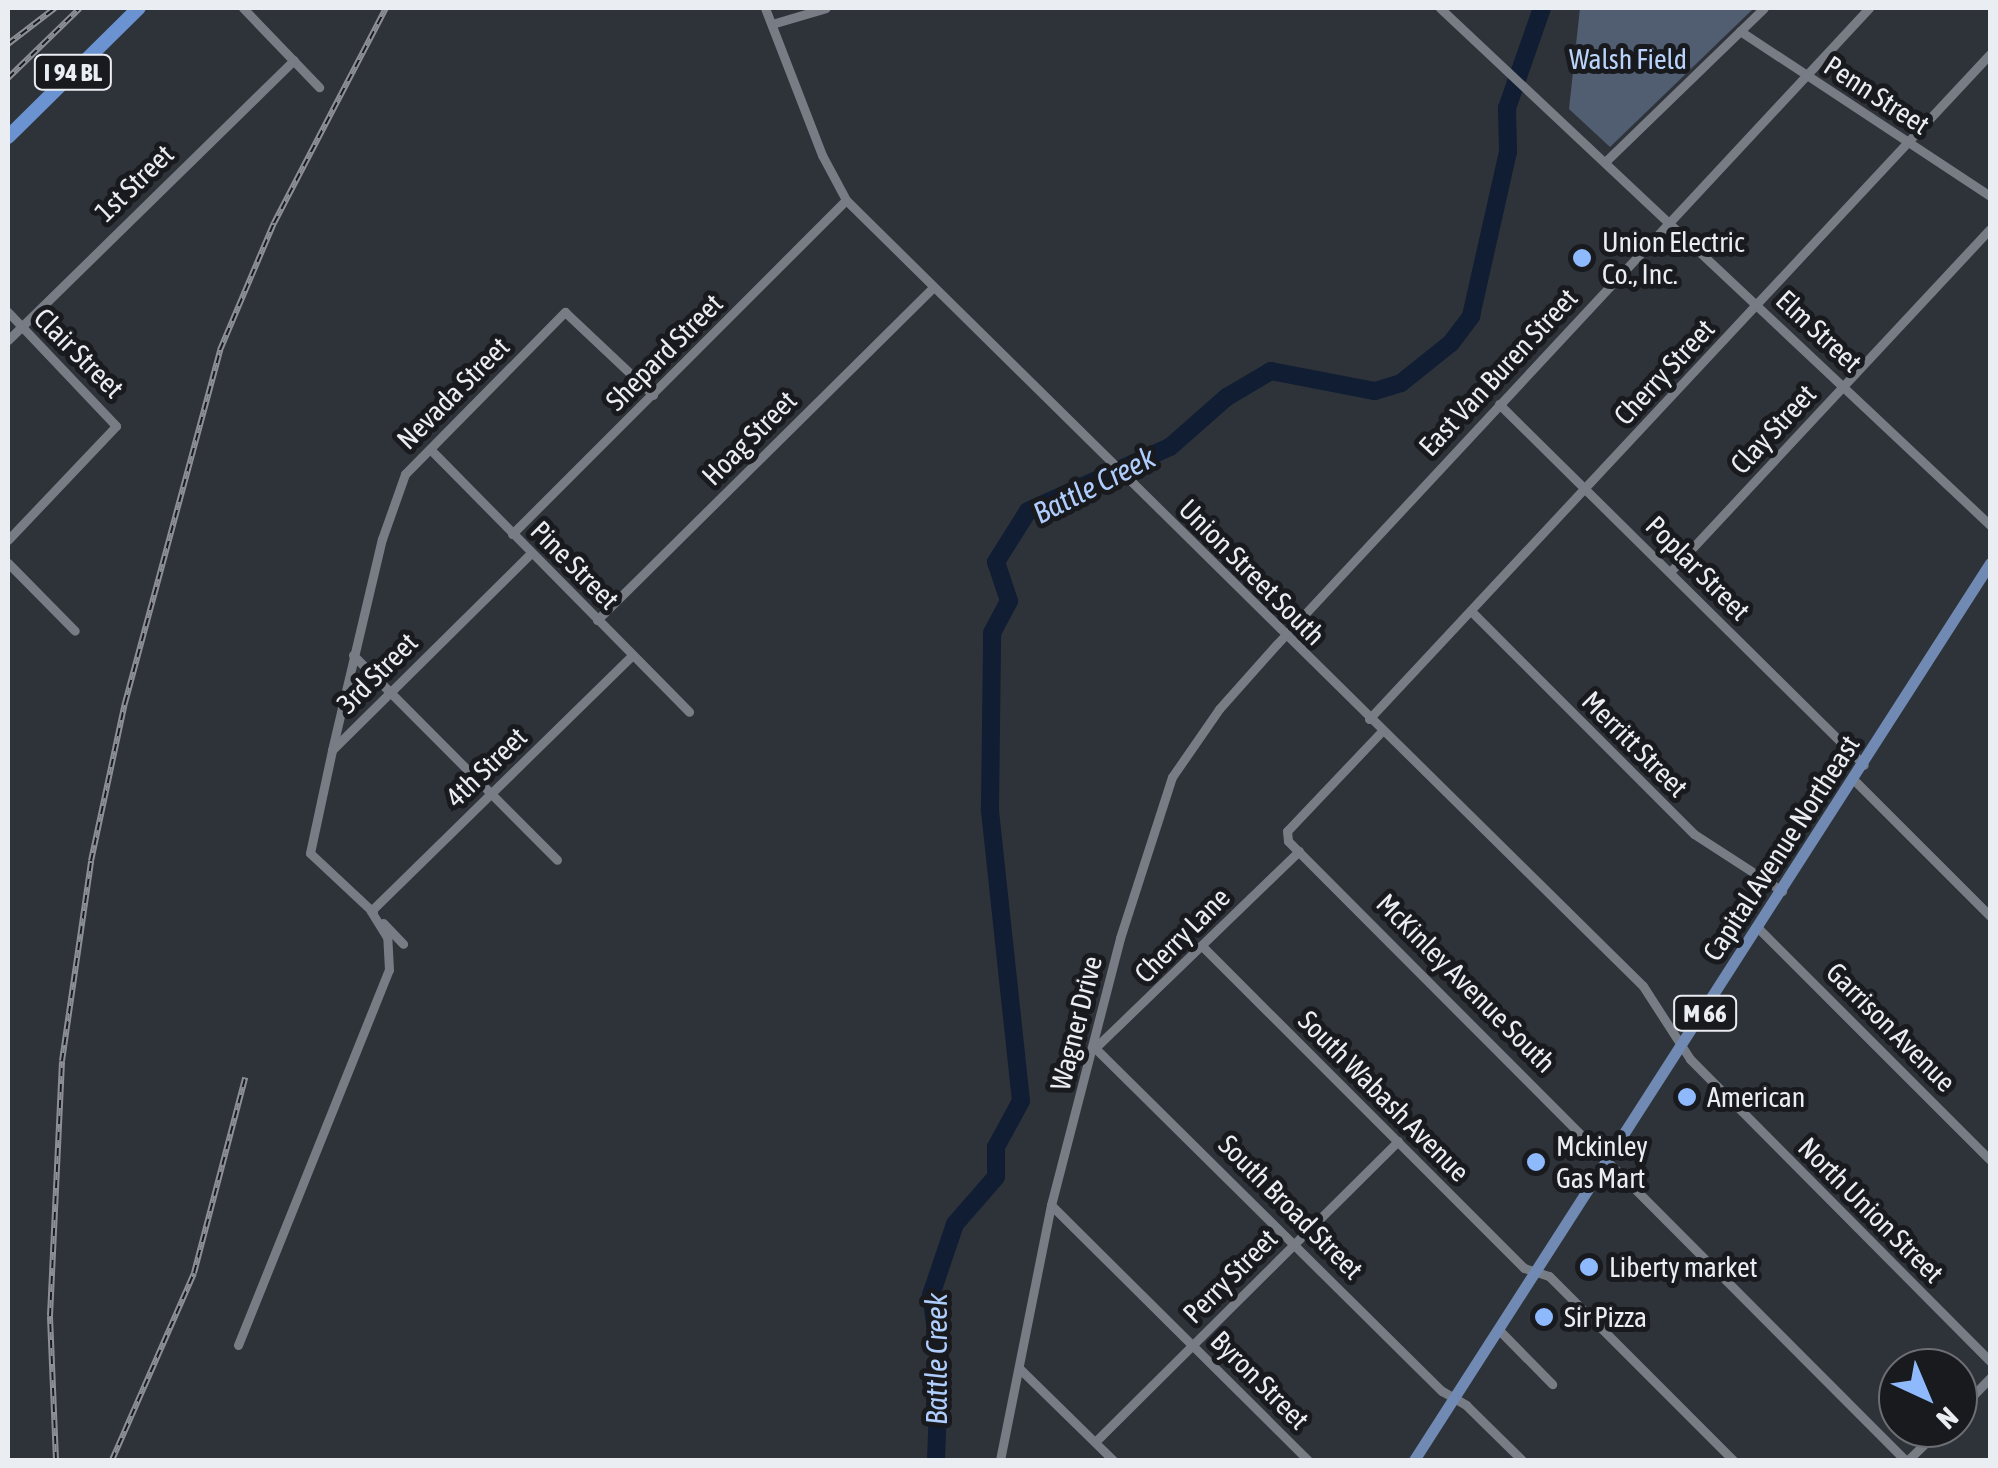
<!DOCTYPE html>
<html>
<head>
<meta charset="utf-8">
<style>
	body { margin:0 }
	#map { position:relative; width:1998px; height:1468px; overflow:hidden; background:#2e333a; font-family:"Asap Condensed",sans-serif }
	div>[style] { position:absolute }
	.green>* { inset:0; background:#515e72 }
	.river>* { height:18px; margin:-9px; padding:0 9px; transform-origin:9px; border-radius:9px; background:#101d32 }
	.minor>* { height:9px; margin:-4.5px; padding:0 4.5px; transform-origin:4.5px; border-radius:4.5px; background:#777c85 }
	.major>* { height:11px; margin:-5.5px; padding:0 5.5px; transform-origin:5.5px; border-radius:5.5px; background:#708ab3 }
	.highway>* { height:14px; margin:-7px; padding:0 7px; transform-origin:7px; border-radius:7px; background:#6b93d1 }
	.rail>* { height:6px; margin-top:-3px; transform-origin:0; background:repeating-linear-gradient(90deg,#181a1e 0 8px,#8c9096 0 16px); box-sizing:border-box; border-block:2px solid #8c9096 }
	.dots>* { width:28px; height:28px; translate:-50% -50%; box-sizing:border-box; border:5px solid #181a1e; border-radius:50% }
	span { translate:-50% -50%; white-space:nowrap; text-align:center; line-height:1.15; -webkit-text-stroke:10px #181a1e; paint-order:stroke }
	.shield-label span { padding:2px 8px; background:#181a1e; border:2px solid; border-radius:8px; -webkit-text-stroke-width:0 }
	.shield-label { font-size:25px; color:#eaedf2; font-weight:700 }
	.park-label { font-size:28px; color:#bad3fa }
	.street-label { font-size:28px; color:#eaedf2 }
	.poi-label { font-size:28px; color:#eaedf2 }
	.left { translate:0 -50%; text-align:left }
	.water-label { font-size:30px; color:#afcdfd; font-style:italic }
	.frame { position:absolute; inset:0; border:10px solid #eaedf2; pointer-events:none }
	.north { position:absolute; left:1878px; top:1348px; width:100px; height:100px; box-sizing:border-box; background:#181a1e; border:2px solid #6c6e73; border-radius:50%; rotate:136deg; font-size:28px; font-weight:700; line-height:40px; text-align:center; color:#eaedf2 }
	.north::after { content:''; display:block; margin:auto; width:35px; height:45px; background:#8eb9fc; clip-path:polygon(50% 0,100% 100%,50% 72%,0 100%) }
</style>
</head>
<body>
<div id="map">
	<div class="green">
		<div style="clip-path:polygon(1580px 8px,1754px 8px,1610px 147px,1569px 109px)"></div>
	</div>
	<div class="river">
		<div style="left:936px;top:1460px;width:102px;rotate:-87.8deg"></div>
		<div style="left:940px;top:1358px;width:64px;rotate:-98.1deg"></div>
		<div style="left:931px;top:1295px;width:75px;rotate:-71.3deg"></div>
		<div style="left:955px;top:1224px;width:62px;rotate:-48.9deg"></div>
		<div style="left:996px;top:1177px;width:30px;rotate:-90deg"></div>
		<div style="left:996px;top:1147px;width:52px;rotate:-61.5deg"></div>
		<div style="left:1021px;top:1101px;width:294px;rotate:-96.1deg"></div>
		<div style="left:990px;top:809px;width:176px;rotate:-89.3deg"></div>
		<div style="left:992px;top:633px;width:36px;rotate:-62deg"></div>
		<div style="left:1009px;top:601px;width:41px;rotate:-108.4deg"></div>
		<div style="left:996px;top:562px;width:60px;rotate:-57.9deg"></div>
		<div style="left:1028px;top:511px;width:156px;rotate:-24.3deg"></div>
		<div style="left:1170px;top:447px;width:76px;rotate:-41.3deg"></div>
		<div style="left:1227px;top:397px;width:51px;rotate:-30.6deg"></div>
		<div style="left:1271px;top:371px;width:106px;rotate:10.9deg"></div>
		<div style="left:1375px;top:391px;width:27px;rotate:-17deg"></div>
		<div style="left:1401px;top:383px;width:64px;rotate:-38.7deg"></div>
		<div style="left:1451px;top:343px;width:34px;rotate:-53deg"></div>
		<div style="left:1471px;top:316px;width:168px;rotate:-77.3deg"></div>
		<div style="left:1508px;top:152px;width:44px;rotate:-91.3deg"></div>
		<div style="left:1507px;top:108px;width:106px;rotate:-70.7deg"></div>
	</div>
	<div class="minor">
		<div style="left:243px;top:8px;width:110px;rotate:46.1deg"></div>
		<div style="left:765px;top:8px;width:158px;rotate:68.8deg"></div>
		<div style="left:822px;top:155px;width:51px;rotate:61.9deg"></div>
		<div style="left:846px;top:200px;width:1119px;rotate:44.6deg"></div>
		<div style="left:1643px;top:986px;width:87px;rotate:57.2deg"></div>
		<div style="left:1690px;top:1059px;width:426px;rotate:45.2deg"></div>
		<div style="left:1440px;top:8px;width:755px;rotate:43.23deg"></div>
		<div style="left:772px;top:24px;width:56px;rotate:-16.5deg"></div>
		<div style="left:1740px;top:31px;width:300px;rotate:33.4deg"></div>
		<div style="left:1605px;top:162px;width:221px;rotate:-44.1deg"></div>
		<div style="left:8px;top:312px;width:157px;rotate:46.5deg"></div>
		<div style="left:116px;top:426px;width:157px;rotate:133.5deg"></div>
		<div style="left:8px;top:340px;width:400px;rotate:-44.4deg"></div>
		<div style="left:1499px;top:404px;width:513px;rotate:44.68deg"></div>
		<div style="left:430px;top:449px;width:369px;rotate:45.4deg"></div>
		<div style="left:512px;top:534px;width:472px;rotate:-45deg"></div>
		<div style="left:8px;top:563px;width:95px;rotate:45.4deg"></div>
		<div style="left:1670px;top:572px;width:469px;rotate:-47deg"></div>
		<div style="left:1471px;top:611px;width:315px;rotate:45deg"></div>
		<div style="left:1694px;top:834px;width:105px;rotate:32.9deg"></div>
		<div style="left:597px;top:620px;width:472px;rotate:-44.7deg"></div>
		<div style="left:353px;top:655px;width:289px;rotate:45.1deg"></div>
		<div style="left:1369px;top:719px;width:910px;rotate:-46.96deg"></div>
		<div style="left:1382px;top:731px;width:138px;rotate:133.5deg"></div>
		<div style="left:1287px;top:831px;width:10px;rotate:84deg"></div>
		<div style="left:1288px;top:841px;width:874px;rotate:45.09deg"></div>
		<div style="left:332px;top:750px;width:217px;rotate:-76.7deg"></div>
		<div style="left:382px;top:539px;width:69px;rotate:-70.5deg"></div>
		<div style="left:405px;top:474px;width:228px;rotate:-45.4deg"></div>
		<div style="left:565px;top:312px;width:121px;rotate:43.3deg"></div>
		<div style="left:1854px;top:780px;width:192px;rotate:45deg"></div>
		<div style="left:1299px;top:851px;width:284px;rotate:136deg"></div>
		<div style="left:1095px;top:1048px;width:488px;rotate:44.7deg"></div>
		<div style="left:1442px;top:1391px;width:28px;rotate:30deg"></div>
		<div style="left:1466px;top:1405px;width:78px;rotate:44.5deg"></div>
		<div style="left:373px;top:912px;width:86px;rotate:-136.9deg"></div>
		<div style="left:310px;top:853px;width:105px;rotate:-77.9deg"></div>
		<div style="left:332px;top:750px;width:280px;rotate:-44.7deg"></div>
		<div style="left:383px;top:923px;width:29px;rotate:46deg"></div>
		<div style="left:1758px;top:928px;width:328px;rotate:45deg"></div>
		<div style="left:1203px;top:947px;width:454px;rotate:45deg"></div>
		<div style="left:1524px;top:1268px;width:26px;rotate:18deg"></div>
		<div style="left:1549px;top:1276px;width:260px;rotate:45deg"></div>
		<div style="left:1051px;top:1205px;width:362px;rotate:44.8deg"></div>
		<div style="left:1499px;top:1330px;width:76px;rotate:45.5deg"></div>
		<div style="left:238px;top:1345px;width:404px;rotate:-68.1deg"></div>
		<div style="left:389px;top:970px;width:33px;rotate:-93deg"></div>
		<div style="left:387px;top:937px;width:31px;rotate:-122deg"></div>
		<div style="left:371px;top:911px;width:366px;rotate:-44.4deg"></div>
		<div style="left:1019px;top:1368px;width:132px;rotate:44.4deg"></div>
		<div style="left:1958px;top:1411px;width:46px;rotate:-45.9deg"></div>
		<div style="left:1095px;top:1442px;width:427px;rotate:-44.8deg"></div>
		<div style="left:1000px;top:1460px;width:260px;rotate:-78.7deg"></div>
		<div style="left:1051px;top:1205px;width:276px;rotate:-75.5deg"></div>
		<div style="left:1120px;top:938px;width:169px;rotate:-72.1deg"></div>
		<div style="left:1172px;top:777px;width:83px;rotate:-55.3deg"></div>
		<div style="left:1219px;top:709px;width:87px;rotate:-48.3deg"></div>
		<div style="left:1277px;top:644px;width:869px;rotate:-47.05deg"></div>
		<div style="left:1908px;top:1460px;width:46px;rotate:-44.1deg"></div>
	</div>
	<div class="major">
		<div style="left:1414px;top:1460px;width:1066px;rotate:-57.29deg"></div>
	</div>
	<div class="highway">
		<div style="left:8px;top:137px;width:184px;rotate:-44.6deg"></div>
	</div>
	<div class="rail">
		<div style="left:8px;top:44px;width:59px;rotate:-37.5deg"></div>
		<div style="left:8px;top:78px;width:100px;rotate:-44.2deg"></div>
		<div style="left:56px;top:1460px;width:144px;rotate:-92.4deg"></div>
		<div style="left:50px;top:1316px;width:255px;rotate:-87.3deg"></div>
		<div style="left:62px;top:1061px;width:202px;rotate:-81.7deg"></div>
		<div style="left:91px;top:861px;width:162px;rotate:-77.9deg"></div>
		<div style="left:125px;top:703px;width:366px;rotate:-74.9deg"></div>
		<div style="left:220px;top:350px;width:138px;rotate:-67deg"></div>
		<div style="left:274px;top:223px;width:242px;rotate:-62.5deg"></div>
		<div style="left:112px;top:1460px;width:204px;rotate:-66.3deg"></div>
		<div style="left:194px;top:1273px;width:202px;rotate:-75.3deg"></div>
	</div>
	<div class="dots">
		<div style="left:1582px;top:258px;background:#8eb9fc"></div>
		<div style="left:1687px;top:1097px;background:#8eb9fc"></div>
		<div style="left:1536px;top:1162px;background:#8eb9fc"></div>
		<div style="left:1589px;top:1267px;background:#8eb9fc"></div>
		<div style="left:1544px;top:1317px;background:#8eb9fc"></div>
	</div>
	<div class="shield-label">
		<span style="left:73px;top:72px">I 94 BL</span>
		<span style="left:1705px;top:1013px">M 66</span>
	</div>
	<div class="park-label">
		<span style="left:1628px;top:59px">Walsh Field</span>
	</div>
	<div class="street-label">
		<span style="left:1877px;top:95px;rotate:33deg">Penn Street</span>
		<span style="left:134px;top:183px;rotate:-44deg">1st Street</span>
		<span style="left:1819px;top:331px;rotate:43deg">Elm Street</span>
		<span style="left:664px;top:352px;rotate:-45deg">Shepard Street</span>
		<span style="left:79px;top:353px;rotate:45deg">Clair Street</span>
		<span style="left:1498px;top:372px;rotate:-47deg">East Van Buren Street</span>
		<span style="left:1664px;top:372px;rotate:-47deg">Cherry Street</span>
		<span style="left:453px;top:393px;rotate:-45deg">Nevada Street</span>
		<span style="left:1773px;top:429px;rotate:-47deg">Clay Street</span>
		<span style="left:749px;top:438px;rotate:-45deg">Hoag Street</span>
		<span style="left:575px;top:565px;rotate:45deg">Pine Street</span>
		<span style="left:1698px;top:568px;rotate:45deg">Poplar Street</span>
		<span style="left:1252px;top:572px;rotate:45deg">Union Street South</span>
		<span style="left:377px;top:673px;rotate:-45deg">3rd Street</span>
		<span style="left:1635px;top:744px;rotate:45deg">Merritt Street</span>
		<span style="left:486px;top:767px;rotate:-44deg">4th Street</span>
		<span style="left:1781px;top:848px;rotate:-57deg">Capital Avenue Northeast</span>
		<span style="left:1182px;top:935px;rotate:-45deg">Cherry Lane</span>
		<span style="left:1466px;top:983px;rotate:45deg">McKinley Avenue South</span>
		<span style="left:1076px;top:1023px;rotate:-76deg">Wagner Drive</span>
		<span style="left:1891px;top:1027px;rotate:45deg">Garrison Avenue</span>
		<span style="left:1384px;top:1096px;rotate:45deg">South Wabash Avenue</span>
		<span style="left:1291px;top:1207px;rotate:45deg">South Broad Street</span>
		<span style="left:1871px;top:1210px;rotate:45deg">North Union Street</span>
		<span style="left:1230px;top:1276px;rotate:-45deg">Perry Street</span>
		<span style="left:1260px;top:1380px;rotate:45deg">Byron Street</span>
	</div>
	<div class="poi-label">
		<span class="left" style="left:1602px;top:258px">Union Electric<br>Co., Inc.</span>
		<span class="left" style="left:1707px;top:1097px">American</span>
		<span class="left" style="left:1556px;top:1162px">Mckinley<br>Gas Mart</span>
		<span class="left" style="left:1609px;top:1267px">Liberty market</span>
		<span class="left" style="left:1564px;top:1317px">Sir Pizza</span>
	</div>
	<div class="water-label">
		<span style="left:1094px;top:485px;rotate:-27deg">Battle Creek</span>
		<span style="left:936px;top:1359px;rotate:-90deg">Battle Creek</span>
	</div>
	<div class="frame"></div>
	<div class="north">N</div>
</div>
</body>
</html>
